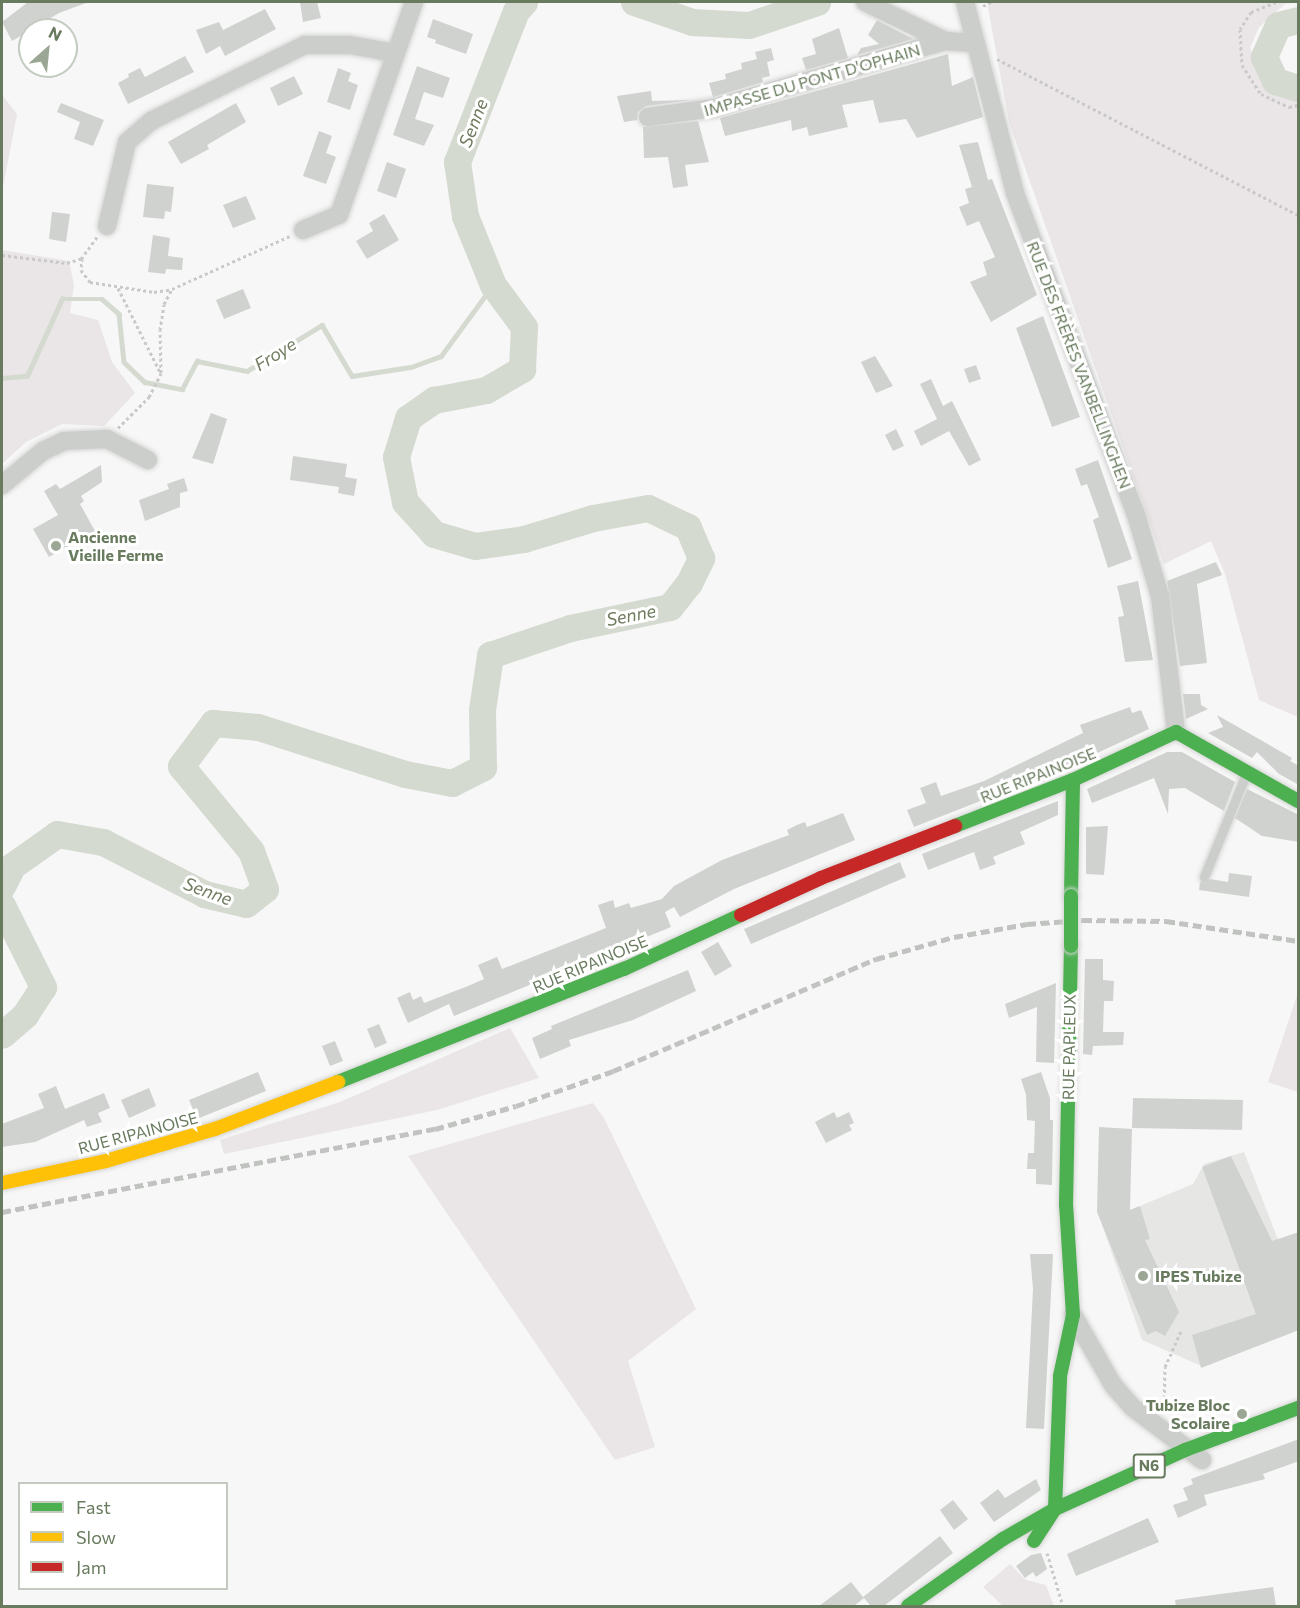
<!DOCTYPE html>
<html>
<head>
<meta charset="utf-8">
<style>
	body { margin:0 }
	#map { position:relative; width:1300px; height:1608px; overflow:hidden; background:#f7f7f7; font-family:Commissioner,sans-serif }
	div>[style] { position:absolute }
	.built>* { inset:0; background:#e6e7e5 }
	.green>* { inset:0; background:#eae5e6 }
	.stream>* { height:4.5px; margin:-2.25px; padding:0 2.25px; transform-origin:2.25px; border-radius:2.25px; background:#d5dad0 }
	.river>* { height:27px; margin:-13.5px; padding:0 13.5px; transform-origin:13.5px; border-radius:13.5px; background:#d5dad0 }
	.building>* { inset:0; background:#d0d2cf }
	.path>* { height:3px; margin-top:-1.5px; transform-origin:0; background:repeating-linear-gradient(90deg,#c9cac8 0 3px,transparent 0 6px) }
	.roads { filter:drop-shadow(0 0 2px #d4d5d3) drop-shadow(0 0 2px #d4d5d3) }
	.lane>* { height:9px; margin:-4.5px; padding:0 4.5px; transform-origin:4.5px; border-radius:4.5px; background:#cccecc }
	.street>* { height:18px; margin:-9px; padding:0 9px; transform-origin:9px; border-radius:9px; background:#cccecc }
	.fast>* { height:14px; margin:-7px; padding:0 7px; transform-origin:7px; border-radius:7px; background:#4caf50 }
	.slow>* { height:14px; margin:-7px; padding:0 7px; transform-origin:7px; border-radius:7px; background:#ffc107 }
	.jam>* { height:14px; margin:-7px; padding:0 7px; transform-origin:7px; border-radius:7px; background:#c62828 }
	.rail>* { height:4.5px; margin-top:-2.25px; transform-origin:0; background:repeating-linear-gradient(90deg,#c1c3c1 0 9px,transparent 0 13.5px) }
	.bridges { filter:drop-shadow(0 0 2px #d4d5d3) drop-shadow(0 0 2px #d4d5d3) }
	.fast-bridge>* { height:14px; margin:-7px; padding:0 7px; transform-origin:7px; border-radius:7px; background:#4caf50 }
	.dots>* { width:16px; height:16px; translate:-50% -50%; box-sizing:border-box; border:3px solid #fff; border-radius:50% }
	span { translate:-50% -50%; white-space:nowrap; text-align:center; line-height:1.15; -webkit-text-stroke:6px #fff; paint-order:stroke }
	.shield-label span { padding:2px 4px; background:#fff; border:2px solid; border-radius:4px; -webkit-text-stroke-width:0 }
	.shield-label { font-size:15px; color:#697b5e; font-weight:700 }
	.street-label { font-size:16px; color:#697b5e }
	.poi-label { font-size:16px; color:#697b5e; font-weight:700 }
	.left { translate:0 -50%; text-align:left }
	.right { translate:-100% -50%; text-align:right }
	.water-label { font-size:18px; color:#6e7b5e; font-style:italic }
	.frame { position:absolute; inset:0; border:3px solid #697b5e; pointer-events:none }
	.legend { position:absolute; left:18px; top:1482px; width:210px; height:108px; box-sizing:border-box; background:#fff; border:2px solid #c3cabf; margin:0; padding:8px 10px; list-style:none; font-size:18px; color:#697b5e }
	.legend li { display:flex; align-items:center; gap:12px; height:30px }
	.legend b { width:30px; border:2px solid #c3cabf }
	.north { position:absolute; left:18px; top:18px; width:60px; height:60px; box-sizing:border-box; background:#fff; border:2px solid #c3cabf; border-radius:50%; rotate:27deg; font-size:16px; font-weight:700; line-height:24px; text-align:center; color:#697b5e }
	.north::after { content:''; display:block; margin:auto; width:21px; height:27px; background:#9ba694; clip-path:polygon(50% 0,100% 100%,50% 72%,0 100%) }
</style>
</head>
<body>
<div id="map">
	<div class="built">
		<div style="clip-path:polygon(1244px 1152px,1298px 1291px,1298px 1330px,1199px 1365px,1142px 1340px,1101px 1222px,1193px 1184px,1204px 1164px)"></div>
	</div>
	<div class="green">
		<div style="clip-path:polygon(987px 2px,1298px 2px,1285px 4px,1259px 27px,1250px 48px,1259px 70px,1292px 100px,1298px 99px,1298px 717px,1259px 700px,1225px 574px,1211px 541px,1164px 564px,1009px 122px)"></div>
		<div style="clip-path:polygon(2px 95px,17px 114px,2px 192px)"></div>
		<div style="clip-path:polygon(2px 250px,69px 261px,74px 285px,70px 313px,98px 320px,112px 362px,135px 393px,104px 426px,62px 424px,26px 442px,2px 464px)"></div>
		<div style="clip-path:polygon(1298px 993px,1298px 1092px,1268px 1082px)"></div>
		<div style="clip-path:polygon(510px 1028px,539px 1078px,437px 1110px,224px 1154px,220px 1140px,340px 1102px)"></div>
		<div style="clip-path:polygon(593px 1103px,604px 1118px,696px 1309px,628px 1361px,655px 1447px,615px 1460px,408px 1156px)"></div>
		<div style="clip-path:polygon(1010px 1564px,1026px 1580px,1046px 1585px,1054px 1606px,1003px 1606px,983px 1587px)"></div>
	</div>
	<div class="stream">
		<div style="left:2px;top:378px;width:25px;rotate:-5deg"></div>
		<div style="left:27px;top:376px;width:85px;rotate:-65.6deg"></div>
		<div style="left:62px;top:299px;width:40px"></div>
		<div style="left:102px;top:299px;width:23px;rotate:41deg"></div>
		<div style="left:119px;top:314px;width:48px;rotate:84.1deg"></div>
		<div style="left:124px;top:362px;width:29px;rotate:44deg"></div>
		<div style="left:145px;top:382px;width:38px;rotate:11deg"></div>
		<div style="left:182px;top:389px;width:32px;rotate:-62deg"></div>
		<div style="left:197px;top:361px;width:51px;rotate:11.3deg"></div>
		<div style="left:247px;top:371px;width:88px;rotate:-31.5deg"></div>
		<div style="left:322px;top:325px;width:59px;rotate:59.5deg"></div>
		<div style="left:352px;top:376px;width:60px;rotate:-8.7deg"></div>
		<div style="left:411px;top:367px;width:32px;rotate:-20deg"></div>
		<div style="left:441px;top:356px;width:88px;rotate:-53.8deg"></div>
	</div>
	<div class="river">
		<div style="left:634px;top:2px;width:61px;rotate:19deg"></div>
		<div style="left:692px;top:22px;width:57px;rotate:3deg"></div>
		<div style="left:749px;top:25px;width:72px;rotate:-18.7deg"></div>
		<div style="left:1298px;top:20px;width:21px;rotate:166deg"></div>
		<div style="left:1278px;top:25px;width:35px;rotate:114deg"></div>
		<div style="left:1264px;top:57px;width:26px;rotate:65deg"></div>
		<div style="left:1275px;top:81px;width:24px;rotate:17deg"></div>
		<div style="left:2px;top:886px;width:22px;rotate:-63deg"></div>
		<div style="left:12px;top:866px;width:55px;rotate:-35.4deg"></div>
		<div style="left:57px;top:834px;width:47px;rotate:9.9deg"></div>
		<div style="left:103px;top:842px;width:114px;rotate:27.2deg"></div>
		<div style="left:204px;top:894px;width:43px;rotate:13.4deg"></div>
		<div style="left:246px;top:904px;width:24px;rotate:-38deg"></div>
		<div style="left:265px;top:889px;width:40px;rotate:-110.2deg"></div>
		<div style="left:251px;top:851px;width:110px;rotate:-129.5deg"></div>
		<div style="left:181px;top:766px;width:54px;rotate:-53.3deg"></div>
		<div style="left:213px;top:723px;width:45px;rotate:5.1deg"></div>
		<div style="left:258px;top:727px;width:154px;rotate:17.7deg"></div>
		<div style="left:405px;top:774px;width:48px;rotate:10.8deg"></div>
		<div style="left:452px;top:783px;width:35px;rotate:-27deg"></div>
		<div style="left:483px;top:767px;width:57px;rotate:-91deg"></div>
		<div style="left:482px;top:710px;width:56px;rotate:-81.7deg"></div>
		<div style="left:490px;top:655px;width:84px;rotate:-18.6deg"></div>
		<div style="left:570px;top:628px;width:102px;rotate:-11.9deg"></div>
		<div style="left:670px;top:607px;width:31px;rotate:-52deg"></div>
		<div style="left:689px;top:583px;width:28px;rotate:-64deg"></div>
		<div style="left:701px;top:558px;width:34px;rotate:-113deg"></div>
		<div style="left:688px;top:527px;width:44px;rotate:-154.6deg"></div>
		<div style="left:648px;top:508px;width:56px;rotate:169.7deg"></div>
		<div style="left:593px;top:518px;width:72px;rotate:163.1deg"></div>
		<div style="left:524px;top:539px;width:49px;rotate:171.9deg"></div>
		<div style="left:475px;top:546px;width:43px;rotate:-163.7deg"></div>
		<div style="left:434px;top:534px;width:43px;rotate:-132.2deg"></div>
		<div style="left:405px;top:502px;width:46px;rotate:-101.3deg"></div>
		<div style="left:396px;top:457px;width:41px;rotate:-72.9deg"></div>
		<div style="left:408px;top:418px;width:32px;rotate:-35deg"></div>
		<div style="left:434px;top:400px;width:53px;rotate:-10.9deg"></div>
		<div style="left:486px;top:390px;width:42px;rotate:-30.3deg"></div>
		<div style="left:522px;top:369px;width:42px;rotate:-87.3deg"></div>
		<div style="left:524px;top:327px;width:52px;rotate:-126.4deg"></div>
		<div style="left:493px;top:285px;width:74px;rotate:-112.1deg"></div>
		<div style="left:465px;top:216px;width:55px;rotate:-98.4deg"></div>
		<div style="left:457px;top:162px;width:162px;rotate:-68.7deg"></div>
		<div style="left:516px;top:11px;width:12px;rotate:-48deg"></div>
		<div style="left:2px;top:905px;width:92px;rotate:63.4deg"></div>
		<div style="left:43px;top:987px;width:33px;rotate:123deg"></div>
		<div style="left:25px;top:1015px;width:30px;rotate:139deg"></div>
	</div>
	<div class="building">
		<div style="clip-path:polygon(28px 2px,85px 2px,86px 3px,59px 13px,12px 41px,2px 22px)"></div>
		<div style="clip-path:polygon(300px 2px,317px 2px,321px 18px,303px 22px)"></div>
		<div style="clip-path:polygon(265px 9px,276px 29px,225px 56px,220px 46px,206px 54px,196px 30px,219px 22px,223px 30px)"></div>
		<div style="clip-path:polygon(433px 19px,473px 34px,466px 54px,435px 43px,436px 40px,427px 37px)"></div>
		<div style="clip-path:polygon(877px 20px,894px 29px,913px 39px,857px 55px,861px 48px,879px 44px,868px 35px)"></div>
		<div style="clip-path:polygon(839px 28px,848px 58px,806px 70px,802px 58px,816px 54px,812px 39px)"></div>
		<div style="clip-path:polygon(771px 48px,774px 60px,767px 62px,770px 76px,762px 78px,763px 82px,713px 97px,709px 83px,726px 79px,725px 74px,742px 69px,741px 63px,757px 59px,755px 52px)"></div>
		<div style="clip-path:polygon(948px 54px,952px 86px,973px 77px,983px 117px,917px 138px,906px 119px,879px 123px,873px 100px,842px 105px,848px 127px,809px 136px,807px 127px,792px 131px,791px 120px,725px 136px,720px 118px)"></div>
		<div style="clip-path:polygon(185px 56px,194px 72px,128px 104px,118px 83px,129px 77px,128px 74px,140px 68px,145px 77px)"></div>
		<div style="clip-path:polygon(417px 66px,450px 78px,443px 98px,424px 92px,415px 119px,434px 125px,424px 146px,393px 135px)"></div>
		<div style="clip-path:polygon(338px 68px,351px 73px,348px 81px,358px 85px,350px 110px,327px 102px)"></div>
		<div style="clip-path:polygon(294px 76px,303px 94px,278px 106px,270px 88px)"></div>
		<div style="clip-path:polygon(651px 91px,652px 101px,692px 100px,646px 106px,638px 112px,637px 120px,624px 122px,617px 96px)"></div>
		<div style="clip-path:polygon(61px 103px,104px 120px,93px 146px,74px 139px,80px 122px,57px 112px)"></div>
		<div style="clip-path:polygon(236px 103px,246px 122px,207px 145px,209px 149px,181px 164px,168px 142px)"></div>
		<div style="clip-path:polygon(698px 121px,709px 162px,685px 165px,688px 186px,673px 188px,668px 157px,644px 158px,643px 127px)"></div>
		<div style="clip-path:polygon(319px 131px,332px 136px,326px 153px,336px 157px,326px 184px,303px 176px)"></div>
		<div style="clip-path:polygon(978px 142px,988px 180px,992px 179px,1037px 295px,991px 322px,970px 282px,987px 275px,983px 262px,995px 257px,979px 221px,967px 226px,959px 207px,969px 203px,965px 189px,972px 187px,959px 145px)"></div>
		<div style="clip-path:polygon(387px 162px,406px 169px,396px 198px,377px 191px)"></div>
		<div style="clip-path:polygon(147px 184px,174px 187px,171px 212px,165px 211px,164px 219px,143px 217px)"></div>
		<div style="clip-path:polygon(246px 196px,256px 219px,233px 228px,223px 205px)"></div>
		<div style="clip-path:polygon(52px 212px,70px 214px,66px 242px,49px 239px)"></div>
		<div style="clip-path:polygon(384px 214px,399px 240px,367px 259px,356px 241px,373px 231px,369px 223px)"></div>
		<div style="clip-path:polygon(153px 235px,170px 238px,168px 256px,183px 258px,182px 270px,166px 269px,165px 274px,148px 272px)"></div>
		<div style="clip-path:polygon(243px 289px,251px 308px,224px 319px,216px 300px)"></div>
		<div style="clip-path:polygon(1043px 316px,1080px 417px,1052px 427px,1016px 328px)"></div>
		<div style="clip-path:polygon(875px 356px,893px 386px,876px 393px,861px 362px)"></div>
		<div style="clip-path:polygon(976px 365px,981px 379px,969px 383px,964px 369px)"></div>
		<div style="clip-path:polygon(931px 379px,943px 406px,952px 401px,981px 460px,969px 466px,949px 431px,921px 446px,914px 431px,937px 419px,920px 384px)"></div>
		<div style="clip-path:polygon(211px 413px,227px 419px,213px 464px,192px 458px)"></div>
		<div style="clip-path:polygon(896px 429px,904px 446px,893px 451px,885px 435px)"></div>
		<div style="clip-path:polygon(293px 456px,347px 464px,345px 477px,357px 479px,354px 496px,338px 493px,339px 487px,290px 480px)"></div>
		<div style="clip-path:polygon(1098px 460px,1132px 559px,1108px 568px,1093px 520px,1099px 517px,1087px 484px,1081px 486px,1075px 469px)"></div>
		<div style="clip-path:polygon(101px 465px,102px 482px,81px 496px,84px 501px,80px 504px,95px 531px,49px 557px,33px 529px,58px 515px,44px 491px,56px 484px,60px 489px)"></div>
		<div style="clip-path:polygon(184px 478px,188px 491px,180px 493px,180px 507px,145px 521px,139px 500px,169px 489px,167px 484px)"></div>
		<div style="clip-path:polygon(1216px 562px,1222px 575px,1197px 584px,1207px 663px,1180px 666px,1167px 581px)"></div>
		<div style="clip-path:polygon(1138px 581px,1153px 660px,1125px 662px,1118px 617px,1124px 616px,1117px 586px)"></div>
		<div style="clip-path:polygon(1183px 694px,1200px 694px,1201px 705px,1208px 709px,1186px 719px)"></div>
		<div style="clip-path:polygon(1130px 707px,1132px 713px,1141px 710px,1149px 729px,1067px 767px,914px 827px,907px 810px,926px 803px,920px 788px,936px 782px,941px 796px,984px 781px,1083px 733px,1080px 725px)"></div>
		<div style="clip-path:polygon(1217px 715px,1292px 758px,1290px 761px,1299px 766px,1299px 785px,1279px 774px,1257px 752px,1252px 758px,1208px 733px,1223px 727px)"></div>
		<div style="clip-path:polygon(1167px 752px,1182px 752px,1235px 782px,1224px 811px,1185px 788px,1169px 789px,1168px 814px,1154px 778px,1092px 803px,1087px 789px)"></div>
		<div style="clip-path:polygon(1247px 789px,1299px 815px,1299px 842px,1262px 836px,1235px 818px)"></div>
		<div style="clip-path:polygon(1058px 801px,1058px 815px,1020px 832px,1025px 844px,993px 857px,996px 864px,980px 870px,974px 852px,928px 870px,922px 854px)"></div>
		<div style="clip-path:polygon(843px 813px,855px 840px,734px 889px,680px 917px,674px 907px,665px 912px,671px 927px,454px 1016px,449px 1004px,408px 1023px,397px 998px,410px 992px,413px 1000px,421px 996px,424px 1003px,468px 986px,484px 979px,478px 965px,497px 957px,502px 969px,606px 928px,598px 905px,613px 900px,615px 908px,629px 903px,631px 908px,662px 899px,674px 886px,722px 860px,789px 835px,787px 830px,797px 825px,805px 822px,807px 827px)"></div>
		<div style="clip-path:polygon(1108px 826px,1104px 875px,1086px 874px,1086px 827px)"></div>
		<div style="clip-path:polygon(900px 862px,906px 877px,751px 944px,744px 929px)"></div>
		<div style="clip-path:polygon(1229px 873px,1252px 876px,1249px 897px,1199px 890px,1200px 882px,1210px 879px,1228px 882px)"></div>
		<div style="clip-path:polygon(718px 942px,732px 966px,715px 976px,701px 952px)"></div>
		<div style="clip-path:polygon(1085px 959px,1103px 959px,1103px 980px,1114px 981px,1113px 1001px,1104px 1001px,1103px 1032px,1124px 1032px,1123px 1045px,1093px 1046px,1092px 1055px,1083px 1054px)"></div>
		<div style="clip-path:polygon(688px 970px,696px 991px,633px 1020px,569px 1040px,571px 1046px,540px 1059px,532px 1038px,552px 1029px,551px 1026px)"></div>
		<div style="clip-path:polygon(1056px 983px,1054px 1063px,1036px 1062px,1037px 1007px,1009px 1018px,1005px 1004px)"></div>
		<div style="clip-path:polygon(379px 1024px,387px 1043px,375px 1048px,367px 1029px)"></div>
		<div style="clip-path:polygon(335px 1041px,343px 1061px,330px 1066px,322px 1046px)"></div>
		<div style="clip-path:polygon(258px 1072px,266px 1091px,197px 1119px,189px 1100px)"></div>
		<div style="clip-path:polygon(1041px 1072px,1050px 1098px,1050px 1120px,1053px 1120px,1052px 1185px,1036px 1184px,1036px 1169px,1027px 1169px,1028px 1153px,1034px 1153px,1035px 1121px,1027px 1120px,1026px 1095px,1021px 1079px)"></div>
		<div style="clip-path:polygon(56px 1086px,65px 1109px,104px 1093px,110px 1108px,98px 1113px,102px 1122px,87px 1127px,84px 1120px,35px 1142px,2px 1147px,2px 1124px,44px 1108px,38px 1094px)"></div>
		<div style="clip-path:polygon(149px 1088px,156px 1106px,129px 1118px,121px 1100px)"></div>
		<div style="clip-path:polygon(1133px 1098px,1243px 1100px,1242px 1130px,1132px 1128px)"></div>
		<div style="clip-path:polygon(834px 1112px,837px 1118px,849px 1112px,854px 1123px,849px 1125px,852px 1130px,826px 1143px,815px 1122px)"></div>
		<div style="clip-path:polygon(1099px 1127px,1132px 1129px,1130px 1210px,1140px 1206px,1150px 1239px,1145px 1240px,1179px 1312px,1165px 1336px,1156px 1331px,1147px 1335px,1097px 1212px)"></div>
		<div style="clip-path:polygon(1231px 1156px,1272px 1241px,1299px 1232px,1299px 1330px,1201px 1368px,1192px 1335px,1256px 1314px,1202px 1167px)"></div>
		<div style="clip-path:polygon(1030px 1254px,1053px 1254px,1044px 1429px,1026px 1428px,1033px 1289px)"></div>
		<div style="clip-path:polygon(1299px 1439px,1299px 1461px,1263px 1474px,1265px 1479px,1204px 1495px,1207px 1505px,1178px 1518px,1173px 1505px,1188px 1500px,1183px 1488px,1193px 1484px,1191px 1479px)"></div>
		<div style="clip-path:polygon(1036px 1479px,1041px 1490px,994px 1522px,980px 1503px,998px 1489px,1005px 1498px)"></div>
		<div style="clip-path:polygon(953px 1500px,968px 1519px,954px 1530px,940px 1510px)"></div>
		<div style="clip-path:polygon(1148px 1518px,1159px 1542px,1076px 1576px,1067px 1554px)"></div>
		<div style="clip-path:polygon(940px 1536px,953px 1553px,884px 1606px,871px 1606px,864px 1598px,854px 1606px,819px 1606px,851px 1582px,863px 1597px)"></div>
		<div style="clip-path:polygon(1041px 1553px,1047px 1569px,1036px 1577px,1033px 1572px,1025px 1578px,1016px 1566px,1031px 1555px)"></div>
		<div style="clip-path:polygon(1273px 1587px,1276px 1606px,1176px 1606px,1175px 1600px)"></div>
	</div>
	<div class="path">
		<div style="left:1276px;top:2px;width:27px;rotate:158deg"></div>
		<div style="left:1251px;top:12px;width:20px;rotate:123deg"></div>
		<div style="left:1240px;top:29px;width:36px;rotate:87deg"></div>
		<div style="left:1242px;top:65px;width:35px;rotate:57deg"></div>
		<div style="left:1261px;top:94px;width:31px;rotate:25deg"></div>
		<div style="left:1289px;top:107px;width:9px;rotate:-13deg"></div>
		<div style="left:983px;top:6px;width:9px;rotate:-27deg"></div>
		<div style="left:997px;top:59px;width:339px;rotate:27.4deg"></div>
		<div style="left:97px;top:237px;width:26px;rotate:126deg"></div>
		<div style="left:82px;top:258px;width:12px;rotate:95deg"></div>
		<div style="left:81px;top:270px;width:15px;rotate:53deg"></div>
		<div style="left:90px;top:282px;width:65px;rotate:8.9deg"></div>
		<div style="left:154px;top:292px;width:18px;rotate:-9deg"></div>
		<div style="left:2px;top:255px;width:65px;rotate:7deg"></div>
		<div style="left:67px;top:263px;width:16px;rotate:-18deg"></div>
		<div style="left:118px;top:288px;width:94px;rotate:63.4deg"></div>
		<div style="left:118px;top:428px;width:44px;rotate:-45deg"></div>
		<div style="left:149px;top:397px;width:27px;rotate:-63deg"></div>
		<div style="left:161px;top:373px;width:43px;rotate:-91.3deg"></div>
		<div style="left:160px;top:330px;width:26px;rotate:-81deg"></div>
		<div style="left:164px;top:304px;width:17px;rotate:-62deg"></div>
		<div style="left:172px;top:289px;width:129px;rotate:-24.2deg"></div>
		<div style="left:1164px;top:1410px;width:43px;rotate:-88.7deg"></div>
		<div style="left:1165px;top:1367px;width:39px;rotate:-66deg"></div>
		<div style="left:1047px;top:1553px;width:55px;rotate:73.2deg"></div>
	</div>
	<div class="roads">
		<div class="lane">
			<div style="left:1204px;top:877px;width:111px;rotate:-67.8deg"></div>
		</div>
		<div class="street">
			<div style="left:865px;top:2px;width:89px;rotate:26deg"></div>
			<div style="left:965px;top:2px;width:197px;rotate:75.3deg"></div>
			<div style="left:1015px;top:193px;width:347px;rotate:69.4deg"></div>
			<div style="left:1137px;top:518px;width:81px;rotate:73.6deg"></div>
			<div style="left:1160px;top:596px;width:137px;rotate:83.3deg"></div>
			<div style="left:648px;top:117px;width:67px;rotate:-7.8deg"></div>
			<div style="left:714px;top:108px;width:241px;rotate:-16.2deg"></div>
			<div style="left:945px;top:41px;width:31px;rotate:4deg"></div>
			<div style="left:107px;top:226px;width:86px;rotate:-76.6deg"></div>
			<div style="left:127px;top:142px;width:32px;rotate:-41deg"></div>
			<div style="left:151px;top:121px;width:172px;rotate:-26.3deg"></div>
			<div style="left:305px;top:45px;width:45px"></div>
			<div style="left:350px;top:45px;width:46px;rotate:10.1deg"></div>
			<div style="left:303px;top:230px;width:39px;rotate:-23deg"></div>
			<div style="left:339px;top:215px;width:226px;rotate:-70.6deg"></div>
			<div style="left:2px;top:485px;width:53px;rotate:-39.7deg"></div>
			<div style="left:43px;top:451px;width:23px;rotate:-25deg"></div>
			<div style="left:64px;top:441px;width:43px;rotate:-2.7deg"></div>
			<div style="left:107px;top:439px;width:46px;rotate:27.1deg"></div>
			<div style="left:1073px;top:1315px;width:81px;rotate:60.3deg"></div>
			<div style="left:1113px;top:1385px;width:29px;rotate:49deg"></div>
			<div style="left:1132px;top:1407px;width:88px;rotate:37.1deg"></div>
		</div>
		<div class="fast">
			<div style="left:955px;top:826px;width:127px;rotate:-21.3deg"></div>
			<div style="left:1073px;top:780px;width:114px;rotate:-25deg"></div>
			<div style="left:1176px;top:732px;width:140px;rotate:29.5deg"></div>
			<div style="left:1071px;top:896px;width:116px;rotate:-89deg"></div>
			<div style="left:338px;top:1082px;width:308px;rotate:-21.6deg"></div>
			<div style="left:624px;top:969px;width:129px;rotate:-24.8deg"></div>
			<div style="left:1034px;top:1541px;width:38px;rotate:-57deg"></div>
			<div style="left:1055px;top:1509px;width:133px;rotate:-87.8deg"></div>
			<div style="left:1060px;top:1376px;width:62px;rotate:-78deg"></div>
			<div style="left:1073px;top:1315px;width:110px;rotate:-93.6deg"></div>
			<div style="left:1066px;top:1205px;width:259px;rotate:-88.9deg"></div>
			<div style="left:908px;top:1606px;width:116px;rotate:-35.2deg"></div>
			<div style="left:1003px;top:1539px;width:60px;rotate:-30deg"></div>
			<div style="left:1055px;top:1509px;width:143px;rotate:-24.4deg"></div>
			<div style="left:1185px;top:1450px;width:121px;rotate:-20.4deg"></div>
		</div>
		<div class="slow">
			<div style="left:2px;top:1183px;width:106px;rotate:-11.9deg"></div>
			<div style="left:106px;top:1161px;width:114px;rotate:-16.4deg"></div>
			<div style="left:215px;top:1129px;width:132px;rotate:-20.9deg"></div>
		</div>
		<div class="jam">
			<div style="left:741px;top:915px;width:88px;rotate:-24.8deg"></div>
			<div style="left:821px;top:878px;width:144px;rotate:-21.2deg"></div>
		</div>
	</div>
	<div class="rail">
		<div style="left:2px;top:1212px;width:441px;rotate:-10.9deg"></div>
		<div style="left:435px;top:1129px;width:84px;rotate:-15.9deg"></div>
		<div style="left:516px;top:1106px;width:103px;rotate:-19.8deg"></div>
		<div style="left:613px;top:1071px;width:286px;rotate:-23.1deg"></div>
		<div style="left:876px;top:959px;width:81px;rotate:-15.8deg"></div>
		<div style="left:954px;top:937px;width:74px;rotate:-10.1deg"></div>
		<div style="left:1027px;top:924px;width:56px;rotate:-4.1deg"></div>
		<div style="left:1083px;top:920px;width:83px;rotate:0.7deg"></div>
		<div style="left:1166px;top:921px;width:134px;rotate:8.6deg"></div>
	</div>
	<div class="bridges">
		<div class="fast-bridge">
			<div style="left:1071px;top:896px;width:50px;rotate:90deg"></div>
		</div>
	</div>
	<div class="dots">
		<div style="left:56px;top:546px;background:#9ba694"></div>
		<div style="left:1143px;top:1276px;background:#9ba694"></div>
		<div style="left:1242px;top:1414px;background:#9ba694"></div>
	</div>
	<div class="shield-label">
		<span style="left:1149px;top:1466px">N6</span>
	</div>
	<div class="street-label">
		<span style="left:812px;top:80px;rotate:-16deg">IMPASSE DU PONT D'OPHAIN</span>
		<span style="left:1079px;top:365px;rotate:69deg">RUE DES FRÈRES VANBELLINGHEN</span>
		<span style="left:1038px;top:775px;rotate:-22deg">RUE RIPAINOISE</span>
		<span style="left:590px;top:964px;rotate:-23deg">RUE RIPAINOISE</span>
		<span style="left:1069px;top:1047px;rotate:-89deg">RUE PAPLEUX</span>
		<span style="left:138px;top:1133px;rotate:-15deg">RUE RIPAINOISE</span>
	</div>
	<div class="poi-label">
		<span class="left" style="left:68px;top:546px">Ancienne<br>Vieille Ferme</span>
		<span class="left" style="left:1155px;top:1276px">IPES Tubize</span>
		<span class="right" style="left:1230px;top:1414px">Tubize Bloc<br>Scolaire</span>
	</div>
	<div class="water-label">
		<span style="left:473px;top:123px;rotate:-69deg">Senne</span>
		<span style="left:275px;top:354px;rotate:-32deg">Froye</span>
		<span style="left:631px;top:615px;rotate:-11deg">Senne</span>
		<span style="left:208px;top:891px;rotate:20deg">Senne</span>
	</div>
	<div class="frame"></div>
	<ul class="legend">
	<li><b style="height:8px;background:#4caf50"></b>Fast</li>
	<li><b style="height:8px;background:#ffc107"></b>Slow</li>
	<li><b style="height:8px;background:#c62828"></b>Jam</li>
	</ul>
	<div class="north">N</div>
</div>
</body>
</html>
